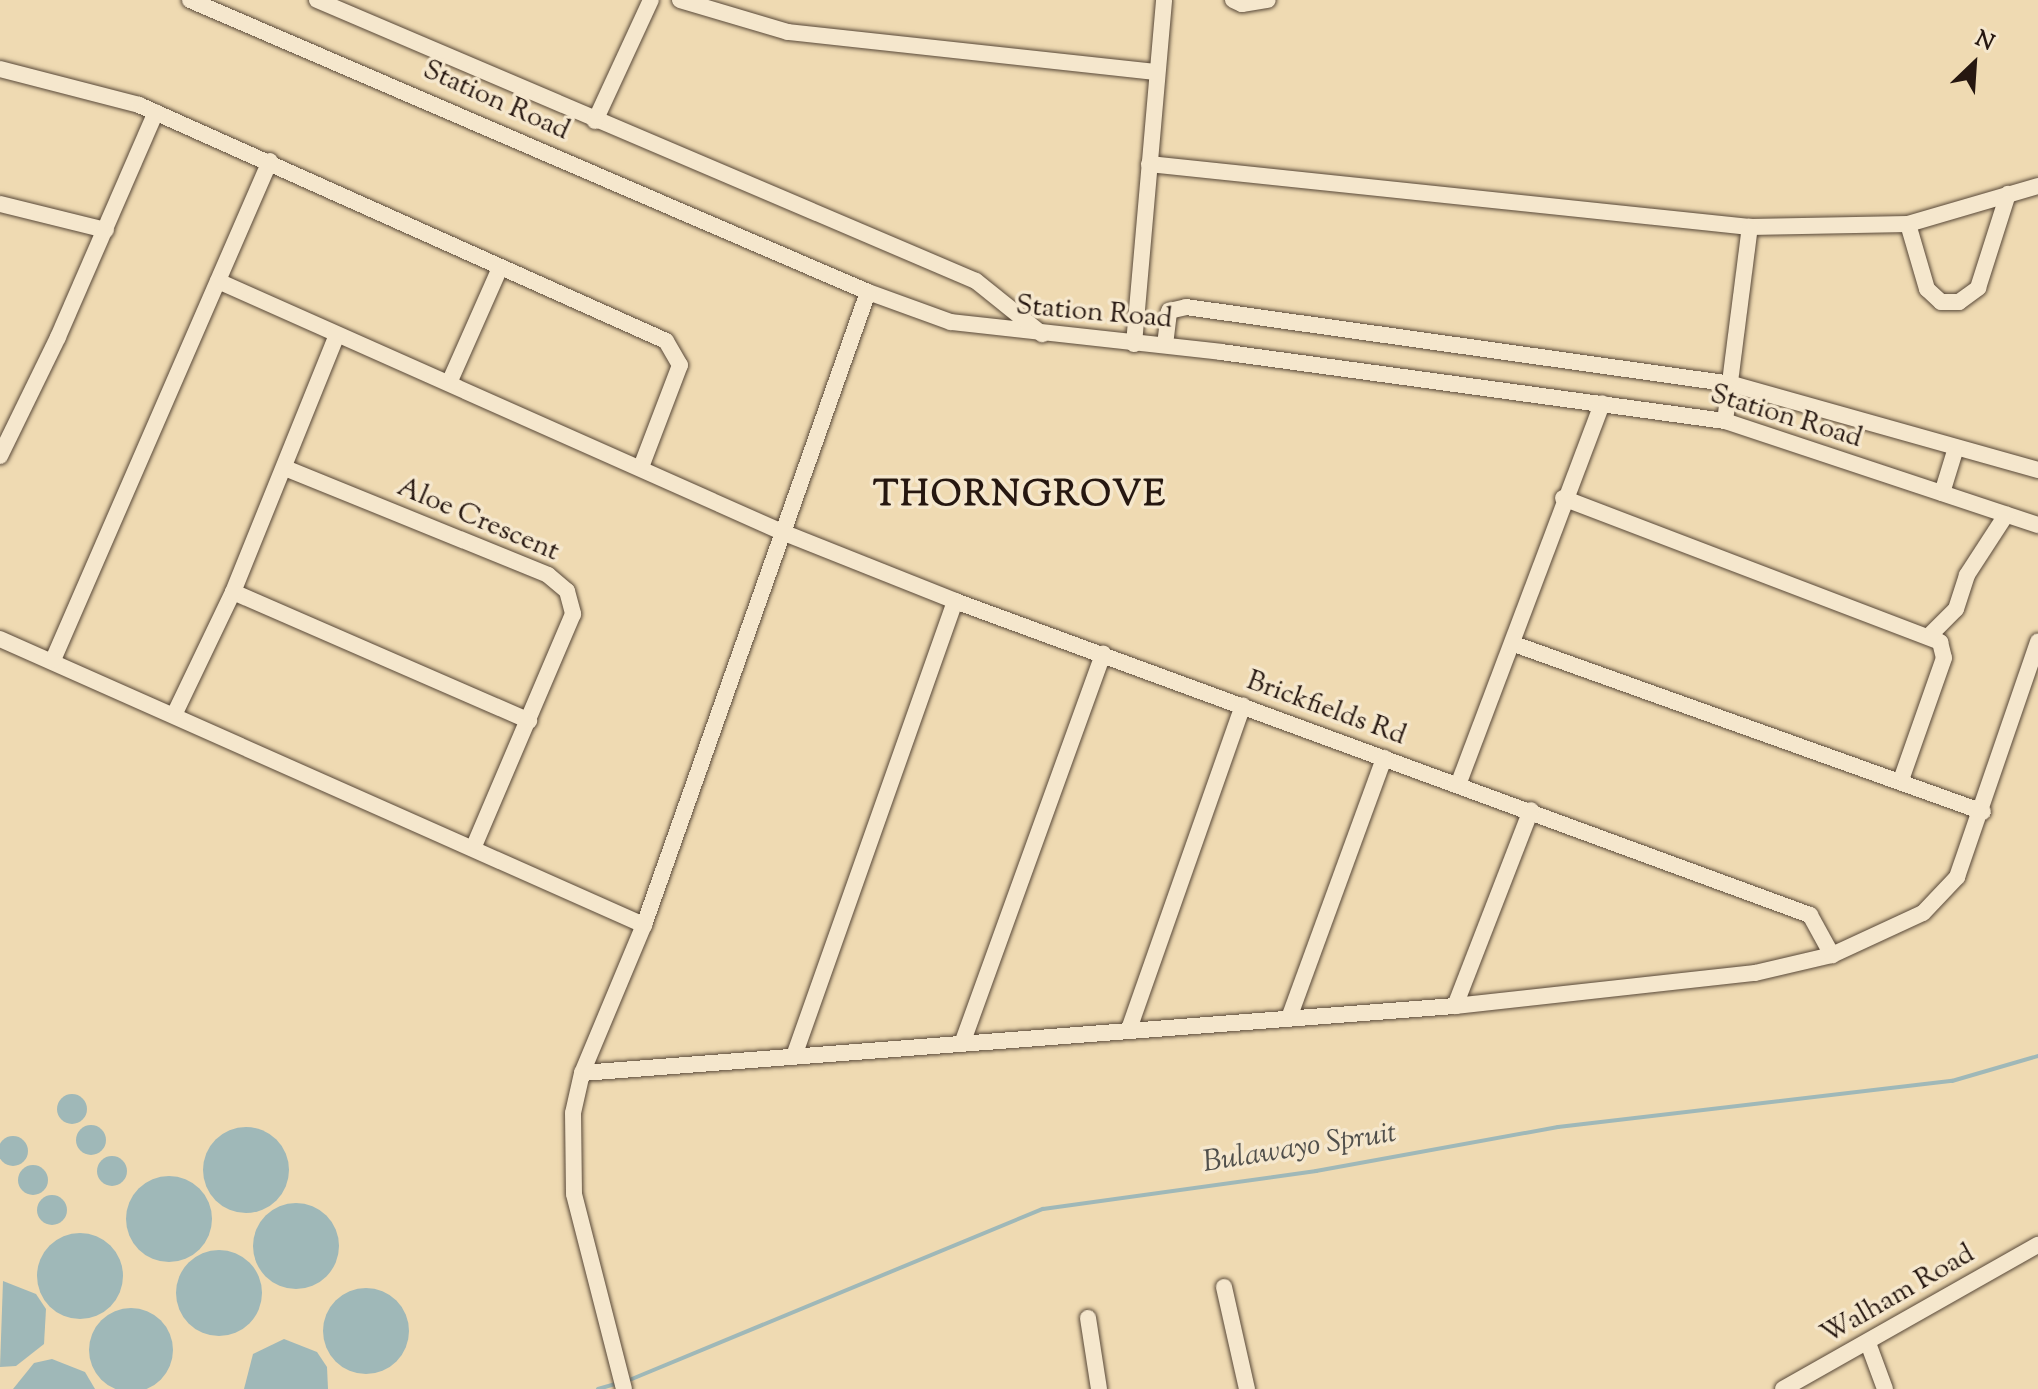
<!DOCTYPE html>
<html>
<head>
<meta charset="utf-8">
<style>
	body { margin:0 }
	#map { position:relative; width:2038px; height:1389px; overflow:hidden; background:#efdab2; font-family:"Sorts Mill Goudy",serif }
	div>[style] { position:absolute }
	.water>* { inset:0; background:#9fb8b8 }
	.round { border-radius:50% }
	.stream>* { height:4px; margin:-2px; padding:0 2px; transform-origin:2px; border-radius:2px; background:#9fb8b8 }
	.roads { filter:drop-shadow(0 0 2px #584838) drop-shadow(0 0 2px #584838) }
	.street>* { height:16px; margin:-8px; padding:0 8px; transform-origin:8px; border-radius:8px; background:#f5e7cd }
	span { translate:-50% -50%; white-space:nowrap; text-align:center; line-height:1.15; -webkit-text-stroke:7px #f5e7cd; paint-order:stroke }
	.street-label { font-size:28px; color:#261710 }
	.water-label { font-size:30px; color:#504f4b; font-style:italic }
	.district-label { font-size:36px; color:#261710; font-weight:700; letter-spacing:2px }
	.north { position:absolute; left:1934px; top:24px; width:80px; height:80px; -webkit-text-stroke:6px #f5e7cd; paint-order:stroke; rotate:25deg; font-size:22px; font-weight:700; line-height:32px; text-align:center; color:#261710 }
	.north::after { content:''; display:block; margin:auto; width:28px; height:36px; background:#261710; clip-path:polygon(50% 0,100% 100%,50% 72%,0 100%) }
</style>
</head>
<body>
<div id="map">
	<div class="water">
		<div class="round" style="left:57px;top:1094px;width:30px;height:30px"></div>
		<div class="round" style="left:76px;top:1125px;width:30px;height:30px"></div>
		<div class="round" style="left:203px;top:1127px;width:86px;height:86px"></div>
		<div class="round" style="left:-2px;top:1136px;width:30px;height:30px"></div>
		<div class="round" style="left:97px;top:1156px;width:30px;height:30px"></div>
		<div class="round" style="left:18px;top:1165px;width:30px;height:30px"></div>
		<div class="round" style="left:126px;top:1176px;width:86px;height:86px"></div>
		<div class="round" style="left:37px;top:1195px;width:30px;height:30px"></div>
		<div class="round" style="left:253px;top:1203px;width:86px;height:86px"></div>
		<div class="round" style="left:37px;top:1233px;width:86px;height:86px"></div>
		<div class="round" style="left:176px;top:1250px;width:86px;height:86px"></div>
		<div style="clip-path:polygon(3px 1281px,36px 1294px,46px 1309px,44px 1344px,16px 1366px,0 1367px)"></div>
		<div class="round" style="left:323px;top:1288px;width:86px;height:86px"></div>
		<div class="round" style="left:89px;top:1308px;width:84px;height:84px"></div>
		<div style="clip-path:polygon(284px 1339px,317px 1352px,327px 1367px,328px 1389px,244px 1389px,253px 1354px)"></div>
		<div style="clip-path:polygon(52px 1359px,85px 1372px,95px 1389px,13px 1389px,34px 1363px)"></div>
	</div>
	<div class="stream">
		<div style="left:627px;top:1381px;width:450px;rotate:-22.5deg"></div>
		<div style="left:1043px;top:1209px;width:276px;rotate:-7.9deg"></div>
		<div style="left:1316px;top:1171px;width:246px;rotate:-10.3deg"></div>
		<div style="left:1558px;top:1127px;width:397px;rotate:-6.7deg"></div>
		<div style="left:1952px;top:1081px;width:90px;rotate:-16.2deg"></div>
		<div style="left:598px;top:1389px;width:22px;rotate:-16deg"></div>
	</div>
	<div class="roads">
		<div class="street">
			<div style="left:190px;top:0;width:738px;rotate:23.3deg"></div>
			<div style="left:868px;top:292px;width:88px;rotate:19.9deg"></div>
			<div style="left:951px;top:322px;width:272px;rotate:6.3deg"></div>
			<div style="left:1221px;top:352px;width:509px;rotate:7.8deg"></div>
			<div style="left:1725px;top:421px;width:330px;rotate:18.4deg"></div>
			<div style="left:317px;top:0;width:716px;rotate:23.09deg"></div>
			<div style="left:976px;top:281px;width:85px;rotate:38.8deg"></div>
			<div style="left:680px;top:0;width:113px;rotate:16.5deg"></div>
			<div style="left:788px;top:32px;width:371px;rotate:6.2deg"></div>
			<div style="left:1233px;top:0;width:10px;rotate:24deg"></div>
			<div style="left:1242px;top:4px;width:26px;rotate:-9deg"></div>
			<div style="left:0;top:69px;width:144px;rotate:14.5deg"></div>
			<div style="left:139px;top:105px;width:577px;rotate:24.12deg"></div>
			<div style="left:666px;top:341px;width:28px;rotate:60deg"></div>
			<div style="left:680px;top:365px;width:109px;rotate:110.9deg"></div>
			<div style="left:595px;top:121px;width:133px;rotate:-65.2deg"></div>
			<div style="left:1149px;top:164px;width:604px;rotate:5.98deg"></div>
			<div style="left:1750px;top:227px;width:158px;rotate:-1.1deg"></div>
			<div style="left:1908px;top:224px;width:135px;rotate:-16.3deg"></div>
			<div style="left:0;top:204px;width:109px;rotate:13.8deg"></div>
			<div style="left:1908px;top:224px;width:68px;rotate:73.7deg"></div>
			<div style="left:1927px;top:289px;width:19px;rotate:43deg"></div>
			<div style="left:1941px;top:302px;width:18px"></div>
			<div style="left:1959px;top:302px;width:24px;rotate:-36deg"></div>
			<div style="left:1978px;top:288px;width:99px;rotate:-72.3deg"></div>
			<div style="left:218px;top:281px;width:617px;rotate:23.99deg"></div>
			<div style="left:782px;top:532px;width:186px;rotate:21.7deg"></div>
			<div style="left:955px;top:601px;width:911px;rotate:20.17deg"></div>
			<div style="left:1810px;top:915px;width:46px;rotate:61.2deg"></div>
			<div style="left:1134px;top:344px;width:345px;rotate:-85deg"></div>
			<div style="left:1165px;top:345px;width:34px;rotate:-83deg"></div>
			<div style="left:1169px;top:311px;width:17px;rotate:-13deg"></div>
			<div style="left:1186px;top:307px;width:551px;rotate:8.03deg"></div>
			<div style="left:1732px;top:384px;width:318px;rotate:15.7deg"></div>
			<div style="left:449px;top:383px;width:126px;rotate:-66.1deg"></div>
			<div style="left:1725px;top:421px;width:196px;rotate:-82.7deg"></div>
			<div style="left:0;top:456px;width:132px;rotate:-64deg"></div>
			<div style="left:58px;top:337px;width:245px;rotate:-66.5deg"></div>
			<div style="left:285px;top:468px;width:284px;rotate:22.1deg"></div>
			<div style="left:548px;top:575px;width:25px;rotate:40deg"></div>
			<div style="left:567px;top:591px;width:24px;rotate:75deg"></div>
			<div style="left:573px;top:614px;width:254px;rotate:113.1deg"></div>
			<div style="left:1942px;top:493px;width:44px;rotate:-72.8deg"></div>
			<div style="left:1563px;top:498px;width:404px;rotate:20.9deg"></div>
			<div style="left:1940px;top:642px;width:16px;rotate:76deg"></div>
			<div style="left:1944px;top:658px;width:129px;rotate:109.4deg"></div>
			<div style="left:233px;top:592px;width:323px;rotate:23.5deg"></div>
			<div style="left:1929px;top:636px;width:38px;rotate:-45deg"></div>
			<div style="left:1956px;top:609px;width:36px;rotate:-72deg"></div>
			<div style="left:1967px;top:575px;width:72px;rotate:-57deg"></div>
			<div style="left:0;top:639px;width:705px;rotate:23.95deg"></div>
			<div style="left:1514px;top:644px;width:498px;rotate:19.7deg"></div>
			<div style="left:53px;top:660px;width:544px;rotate:-66.5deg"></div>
			<div style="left:175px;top:713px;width:134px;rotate:-64.4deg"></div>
			<div style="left:233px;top:592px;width:277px;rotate:-68deg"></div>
			<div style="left:1458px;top:785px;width:408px;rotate:-69.3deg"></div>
			<div style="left:1455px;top:1006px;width:210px;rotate:-68.8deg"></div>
			<div style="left:1289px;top:1018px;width:277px;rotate:-69.9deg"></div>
			<div style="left:1129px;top:1029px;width:343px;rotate:-70.6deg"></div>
			<div style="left:963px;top:1041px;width:412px;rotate:-70.1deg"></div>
			<div style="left:794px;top:1056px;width:483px;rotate:-70.5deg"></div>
			<div style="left:582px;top:1073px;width:876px;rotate:-4.39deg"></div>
			<div style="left:1455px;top:1006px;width:302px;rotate:-6.3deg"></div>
			<div style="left:1755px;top:973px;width:79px;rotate:-13.2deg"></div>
			<div style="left:1832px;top:955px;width:100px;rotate:-24.8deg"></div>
			<div style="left:1923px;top:913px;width:50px;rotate:-46.6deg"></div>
			<div style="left:1957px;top:877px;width:249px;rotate:-71deg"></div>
			<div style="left:1224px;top:1287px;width:105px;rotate:77.3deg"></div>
			<div style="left:1088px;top:1318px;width:72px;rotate:81.2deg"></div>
			<div style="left:1868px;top:1343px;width:49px;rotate:69.7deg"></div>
			<div style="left:624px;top:1389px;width:201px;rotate:-104.4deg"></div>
			<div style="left:574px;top:1194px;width:81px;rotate:-90.7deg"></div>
			<div style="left:573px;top:1113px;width:41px;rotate:-77.3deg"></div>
			<div style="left:582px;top:1073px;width:160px;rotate:-67.3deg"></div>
			<div style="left:644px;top:925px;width:671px;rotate:-70.51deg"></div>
			<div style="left:1783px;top:1389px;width:293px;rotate:-29.5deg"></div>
		</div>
	</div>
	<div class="street-label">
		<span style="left:496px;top:101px;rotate:24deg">Station Road</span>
		<span style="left:1094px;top:313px;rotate:5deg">Station Road</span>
		<span style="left:1786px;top:417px;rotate:17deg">Station Road</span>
		<span style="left:478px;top:520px;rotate:23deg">Aloe Crescent</span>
		<span style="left:1326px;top:709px;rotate:20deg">Brickfields Rd</span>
		<span style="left:1898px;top:1295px;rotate:-30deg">Walham Road</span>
	</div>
	<div class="water-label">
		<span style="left:1300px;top:1149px;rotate:-9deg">Bulawayo Spruit</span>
	</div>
	<div class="district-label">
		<span style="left:1020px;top:497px">THORNGROVE</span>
	</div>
	<div class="north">N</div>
</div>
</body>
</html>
